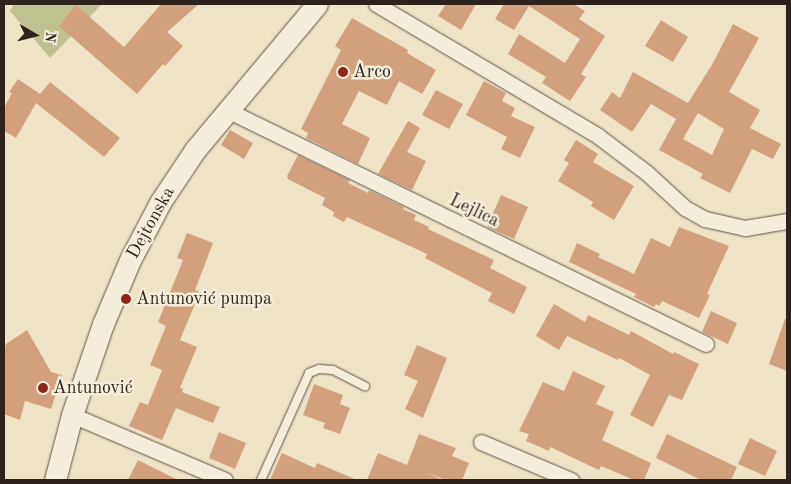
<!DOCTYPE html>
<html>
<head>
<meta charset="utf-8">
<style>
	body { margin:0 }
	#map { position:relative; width:791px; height:484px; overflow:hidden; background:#eee3c7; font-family:"Old Standard TT",serif }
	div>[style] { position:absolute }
	.green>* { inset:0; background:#c0c191 }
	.building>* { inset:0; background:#d2a17c }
	.roads { filter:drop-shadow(0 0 1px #5e5347) drop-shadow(0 0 1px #5e5347) }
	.lane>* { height:8px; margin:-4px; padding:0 4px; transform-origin:4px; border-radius:4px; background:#f4eddb }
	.street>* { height:15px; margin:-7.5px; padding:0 7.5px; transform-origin:7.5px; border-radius:7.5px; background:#f4eddb }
	.secondary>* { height:21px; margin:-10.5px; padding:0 10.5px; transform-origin:10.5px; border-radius:10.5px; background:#f4eddb }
	.dots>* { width:14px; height:14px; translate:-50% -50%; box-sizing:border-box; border:2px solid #f4eddb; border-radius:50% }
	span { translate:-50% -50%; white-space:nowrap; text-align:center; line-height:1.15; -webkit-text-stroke:5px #f4eddb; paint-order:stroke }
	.poi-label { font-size:18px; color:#2e231c }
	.left { translate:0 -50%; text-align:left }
	.street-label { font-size:18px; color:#2e231c }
	.frame { position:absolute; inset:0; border:5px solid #2e231c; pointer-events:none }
	.north { position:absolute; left:10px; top:10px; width:50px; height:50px; -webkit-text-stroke:4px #f4eddb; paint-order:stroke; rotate:98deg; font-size:14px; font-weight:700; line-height:20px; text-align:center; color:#2e231c }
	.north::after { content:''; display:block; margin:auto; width:18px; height:22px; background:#2e231c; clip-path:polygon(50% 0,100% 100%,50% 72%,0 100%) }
</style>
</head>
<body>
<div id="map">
	<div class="green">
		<div style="clip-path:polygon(14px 4px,102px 4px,50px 58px,10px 11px)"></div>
	</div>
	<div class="building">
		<div style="clip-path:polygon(161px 4px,199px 4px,167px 32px,183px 46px,165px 66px,163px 64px,137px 94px,59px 26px,76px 5px,124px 47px)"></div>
		<div style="clip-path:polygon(446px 4px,476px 4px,461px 30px,438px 16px)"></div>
		<div style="clip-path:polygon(504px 4px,573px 4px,585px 11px,579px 19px,605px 36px,581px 74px,586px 77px,570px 101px,542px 83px,546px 77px,508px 54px,519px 34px,565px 63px,580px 39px,529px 6px,514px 30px,495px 19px)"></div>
		<div style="clip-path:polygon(352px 18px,408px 50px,407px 53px,436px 70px,422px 94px,399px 81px,387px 105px,359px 91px,342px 124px,370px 138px,358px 164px,306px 138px,308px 133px,301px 129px,341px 50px,335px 46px)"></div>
		<div style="clip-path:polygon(661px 20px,688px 37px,673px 62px,645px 46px)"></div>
		<div style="clip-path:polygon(evenodd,733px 24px,759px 38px,729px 92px,760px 110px,750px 128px,781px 144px,773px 159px,752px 149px,730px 193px,700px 178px,703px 174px,659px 150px,676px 119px,651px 104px,632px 132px,600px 110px,612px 92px,620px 98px,633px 72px,688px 103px,713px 63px,733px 24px,698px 113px,724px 129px,712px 155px,683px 139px,698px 113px)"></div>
		<div style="clip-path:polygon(18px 79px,40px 94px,50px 82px,120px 138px,104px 157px,36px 103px,16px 138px,4px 131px,4px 108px,12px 93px,9px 92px)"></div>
		<div style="clip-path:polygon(484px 81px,506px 93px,502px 101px,515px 108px,511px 116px,535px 127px,520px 158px,501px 149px,507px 137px,466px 115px)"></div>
		<div style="clip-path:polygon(436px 90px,463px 104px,449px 129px,422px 115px)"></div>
		<div style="clip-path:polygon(408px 121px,420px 128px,407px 152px,426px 161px,412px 190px,378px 174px)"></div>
		<div style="clip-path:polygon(230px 130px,253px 143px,244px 159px,221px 145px)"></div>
		<div style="clip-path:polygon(576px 140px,598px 154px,593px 162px,634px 186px,614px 220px,591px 206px,593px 202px,558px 181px,569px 163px,564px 160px)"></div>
		<div style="clip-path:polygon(298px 155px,350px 180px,348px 183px,368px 193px,369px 190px,404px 207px,403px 209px,416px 215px,414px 220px,429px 227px,428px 229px,494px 260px,490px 268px,527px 287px,514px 314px,488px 301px,492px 293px,425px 258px,427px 254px,347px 217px,344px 222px,333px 216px,334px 212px,322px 205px,325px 198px,288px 179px,287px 176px)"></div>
		<div style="clip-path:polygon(501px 195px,528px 207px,514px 239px,487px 227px)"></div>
		<div style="clip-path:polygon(679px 227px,729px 246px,707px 294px,710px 295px,699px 318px,662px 301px,659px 306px,656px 304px,654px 307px,634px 297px,636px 294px,569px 262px,577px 243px,600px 254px,598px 257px,634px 274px,651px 238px,670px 247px)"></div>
		<div style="clip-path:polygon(187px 233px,213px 243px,195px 290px,200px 292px,180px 340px,197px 347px,180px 388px,183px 389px,182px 392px,220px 407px,213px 423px,176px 408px,162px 440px,129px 426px,140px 402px,148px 405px,162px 370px,150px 365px,166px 326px,158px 322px,183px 260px,177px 258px)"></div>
		<div style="clip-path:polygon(554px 304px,585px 322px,588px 315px,629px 335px,631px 331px,673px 354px,674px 352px,699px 364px,682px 400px,669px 395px,653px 427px,630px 415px,650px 375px,619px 358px,618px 360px,567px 336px,559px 350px,536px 336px)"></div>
		<div style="clip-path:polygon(711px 311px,737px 323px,728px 344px,702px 332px)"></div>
		<div style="clip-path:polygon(785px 319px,787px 319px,787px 371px,769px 364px)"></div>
		<div style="clip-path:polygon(27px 330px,51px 372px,62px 375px,51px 409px,25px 401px,20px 420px,4px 414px,4px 350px,6px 344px)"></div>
		<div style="clip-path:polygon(417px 345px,447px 358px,423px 418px,405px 409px,418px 381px,404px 375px)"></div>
		<div style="clip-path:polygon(573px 371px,605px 386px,596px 404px,614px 412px,602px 440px,651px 463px,644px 480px,634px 480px,601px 466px,599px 470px,550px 447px,549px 451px,526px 441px,529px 434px,519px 431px,543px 382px,564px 391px)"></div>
		<div style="clip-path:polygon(314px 384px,343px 395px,340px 404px,350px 408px,340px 434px,323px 428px,325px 423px,303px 415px)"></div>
		<div style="clip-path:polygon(219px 432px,246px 443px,235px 469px,209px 458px)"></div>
		<div style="clip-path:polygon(419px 434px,456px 448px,452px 456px,469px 463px,462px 480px,445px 480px,426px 472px,442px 480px,367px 480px,378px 453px,407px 465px)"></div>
		<div style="clip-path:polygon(667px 434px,737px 467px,731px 480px,701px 480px,656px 458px)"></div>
		<div style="clip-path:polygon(750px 438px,777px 451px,765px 476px,738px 464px)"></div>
		<div style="clip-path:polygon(282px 453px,315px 468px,317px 463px,357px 480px,270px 480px)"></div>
		<div style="clip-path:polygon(138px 460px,178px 480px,128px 480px)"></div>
	</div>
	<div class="roads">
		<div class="lane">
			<div style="left:261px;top:480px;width:117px;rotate:-65.8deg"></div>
			<div style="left:309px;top:373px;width:11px;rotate:-22deg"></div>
			<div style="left:319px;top:369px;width:14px;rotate:4deg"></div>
			<div style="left:333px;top:370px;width:36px;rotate:27deg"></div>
		</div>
		<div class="street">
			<div style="left:376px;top:4px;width:258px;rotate:30.7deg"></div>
			<div style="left:598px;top:136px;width:61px;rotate:37.1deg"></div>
			<div style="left:647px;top:173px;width:52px;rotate:42.6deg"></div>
			<div style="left:685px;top:208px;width:23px;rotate:29deg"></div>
			<div style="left:705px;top:219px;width:41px;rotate:12.7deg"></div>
			<div style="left:745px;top:228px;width:43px;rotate:-9.5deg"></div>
			<div style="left:227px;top:110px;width:533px;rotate:26.04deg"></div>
			<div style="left:72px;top:415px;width:166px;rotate:23deg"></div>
			<div style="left:481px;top:442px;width:98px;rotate:22.9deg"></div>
		</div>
		<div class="secondary">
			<div style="left:55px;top:480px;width:67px;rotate:-75.3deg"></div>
			<div style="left:72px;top:415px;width:96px;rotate:-71.2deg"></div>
			<div style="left:103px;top:324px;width:69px;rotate:-67.1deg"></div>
			<div style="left:130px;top:260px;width:67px;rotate:-62.3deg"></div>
			<div style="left:161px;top:201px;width:61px;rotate:-56.3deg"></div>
			<div style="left:195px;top:150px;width:190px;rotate:-50.1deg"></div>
		</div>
	</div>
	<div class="dots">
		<div style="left:343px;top:72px;background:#8f2418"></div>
		<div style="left:126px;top:299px;background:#8f2418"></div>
		<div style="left:43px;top:388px;background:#8f2418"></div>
	</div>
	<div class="poi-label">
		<span class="left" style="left:353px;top:72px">Arco</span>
		<span class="left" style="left:136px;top:299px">Antunović pumpa</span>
		<span class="left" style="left:53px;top:388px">Antunović</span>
	</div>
	<div class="street-label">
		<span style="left:474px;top:211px;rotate:26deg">Lejlica</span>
		<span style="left:151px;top:223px;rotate:-61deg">Dejtonska</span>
	</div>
	<div class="frame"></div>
	<div class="north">N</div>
</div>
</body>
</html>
